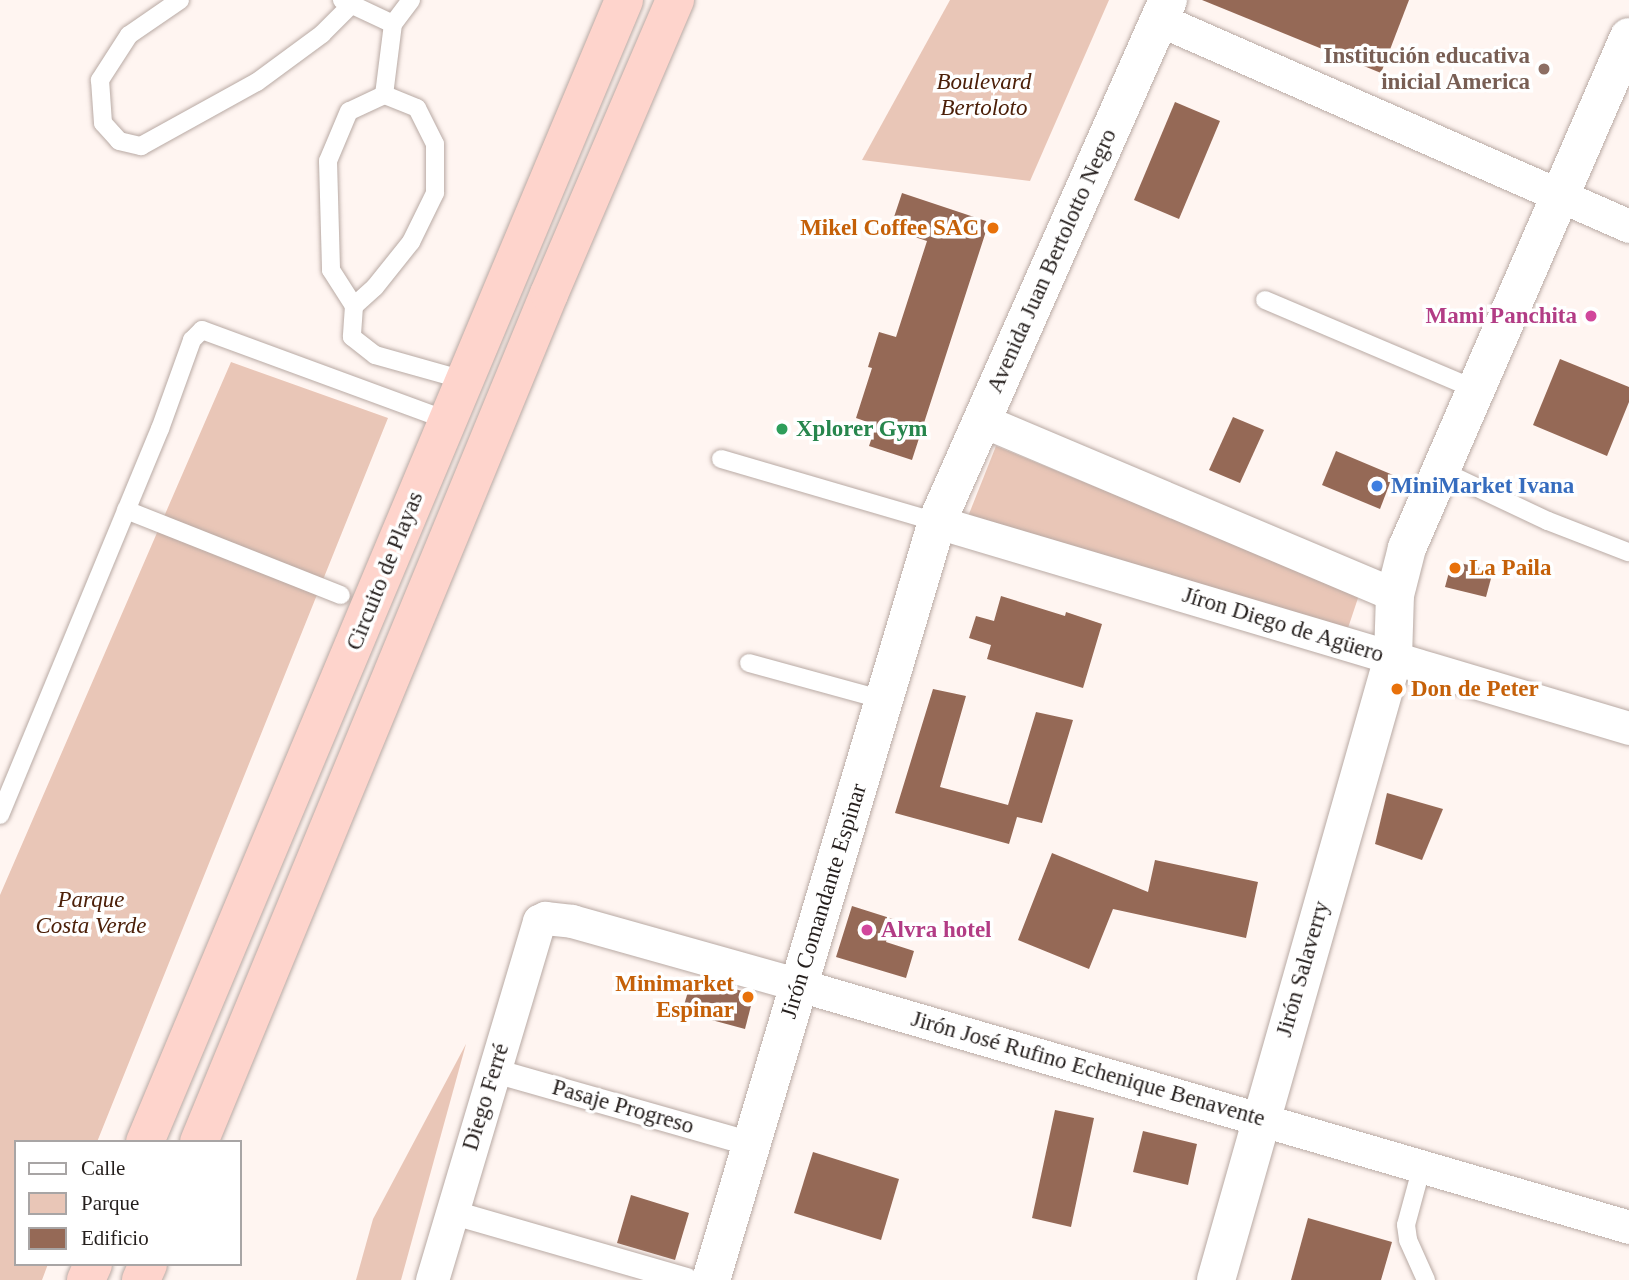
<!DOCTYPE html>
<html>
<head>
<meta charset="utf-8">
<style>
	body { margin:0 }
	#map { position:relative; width:1629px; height:1280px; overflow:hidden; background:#fff5f1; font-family:"Times New Roman",serif }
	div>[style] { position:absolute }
	.green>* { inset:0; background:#e9c6b7 }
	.building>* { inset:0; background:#956956 }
	.roads { filter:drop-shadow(0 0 2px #b9aaa4) drop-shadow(0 0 2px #b9aaa4) }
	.service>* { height:18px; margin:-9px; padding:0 9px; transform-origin:9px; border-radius:9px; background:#fff }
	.pedestrian>* { height:24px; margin:-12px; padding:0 12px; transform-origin:12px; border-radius:12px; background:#fff }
	.minor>* { height:33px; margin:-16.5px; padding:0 16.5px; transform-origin:16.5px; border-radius:16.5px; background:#fff }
	.secondary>* { height:38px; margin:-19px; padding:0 19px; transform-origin:19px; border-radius:19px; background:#fff }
	.trunk>* { height:38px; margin:-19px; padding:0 19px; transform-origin:19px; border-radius:19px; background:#fed4cc }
	.dots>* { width:19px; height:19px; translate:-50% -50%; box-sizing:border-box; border:4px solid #fff; border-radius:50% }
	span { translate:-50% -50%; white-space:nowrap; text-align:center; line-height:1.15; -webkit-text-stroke:7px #fff; paint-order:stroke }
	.education-label { font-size:23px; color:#785e54; font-weight:700 }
	.right { translate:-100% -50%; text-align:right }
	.park-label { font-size:23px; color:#4c2009; font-style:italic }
	.food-label { font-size:23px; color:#c56008; font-weight:700 }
	.left { translate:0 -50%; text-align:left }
	.street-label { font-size:23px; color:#251f1d }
	.hotel-label { font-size:23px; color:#b23c85; font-weight:700 }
	.leisure-label { font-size:23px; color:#27864d; font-weight:700 }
	.shop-label { font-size:23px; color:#366cbe; font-weight:700 }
	.legend { position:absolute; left:14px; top:1140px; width:228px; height:126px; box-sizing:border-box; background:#fff; border:2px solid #a8a5a5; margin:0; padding:9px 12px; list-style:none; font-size:21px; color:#251f1d }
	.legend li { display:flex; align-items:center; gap:14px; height:35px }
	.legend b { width:35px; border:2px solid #a8a5a5 }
</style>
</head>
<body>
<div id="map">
	<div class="green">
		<div style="clip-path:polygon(950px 0,1109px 0,1030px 181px,862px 160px)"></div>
		<div style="clip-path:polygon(231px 362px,388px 418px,97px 1142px,16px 1142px,16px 1264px,48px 1264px,42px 1280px,0 1280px,0 895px)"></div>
		<div style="clip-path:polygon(996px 446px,1359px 595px,1345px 637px,967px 519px)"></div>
		<div style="clip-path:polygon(466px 1044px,401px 1280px,356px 1280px,373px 1219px)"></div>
	</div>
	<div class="building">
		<div style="clip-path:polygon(1202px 0,1409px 0,1381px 73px)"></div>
		<div style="clip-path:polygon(1175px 102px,1220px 121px,1179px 219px,1134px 200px)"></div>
		<div style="clip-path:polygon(902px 193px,989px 222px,912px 460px,869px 446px,876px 425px,856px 418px,872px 368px,868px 367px,879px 332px,896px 337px,927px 241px,890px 229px)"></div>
		<div style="clip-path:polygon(1560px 359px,1629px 387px,1629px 402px,1607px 456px,1533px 425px)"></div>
		<div style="clip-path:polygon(1233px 417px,1264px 430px,1240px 483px,1209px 470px)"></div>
		<div style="clip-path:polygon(1336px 451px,1393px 475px,1380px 509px,1322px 485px)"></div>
		<div style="clip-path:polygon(1452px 561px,1493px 571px,1486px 597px,1445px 587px)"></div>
		<div style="clip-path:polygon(1001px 596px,1065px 616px,1066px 612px,1102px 624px,1083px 688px,987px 659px,991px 645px,969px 638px,976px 616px,994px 621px)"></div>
		<div style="clip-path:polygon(933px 689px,966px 696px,940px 787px,1008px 805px,1036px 712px,1073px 720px,1042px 823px,1017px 817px,1009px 844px,895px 813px)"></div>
		<div style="clip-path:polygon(1387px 793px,1443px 809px,1422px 860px,1375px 844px)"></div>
		<div style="clip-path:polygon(1052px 853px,1148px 892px,1155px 860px,1258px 882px,1246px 938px,1113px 909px,1089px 969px,1018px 940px)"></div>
		<div style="clip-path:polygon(852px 906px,893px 919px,886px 942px,914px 951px,906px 978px,836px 957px)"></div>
		<div style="clip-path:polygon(692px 978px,754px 994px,745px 1029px,682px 1012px)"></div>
		<div style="clip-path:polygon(1055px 1110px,1094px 1118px,1071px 1227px,1032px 1218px)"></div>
		<div style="clip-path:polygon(1143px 1131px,1197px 1144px,1188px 1185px,1133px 1172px)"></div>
		<div style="clip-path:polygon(813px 1152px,899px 1179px,881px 1240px,794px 1213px)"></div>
		<div style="clip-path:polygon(631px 1195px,689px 1213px,675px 1260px,617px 1243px)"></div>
		<div style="clip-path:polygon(1308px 1218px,1392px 1242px,1381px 1280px,1291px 1280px)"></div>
	</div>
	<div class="roads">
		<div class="service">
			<div style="left:180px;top:0;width:62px;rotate:145.5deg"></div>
			<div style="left:129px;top:35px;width:54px;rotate:122.8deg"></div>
			<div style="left:100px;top:80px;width:43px;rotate:86deg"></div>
			<div style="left:103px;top:123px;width:24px;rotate:48deg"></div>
			<div style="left:119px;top:141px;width:23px;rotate:13deg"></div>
			<div style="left:141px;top:146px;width:132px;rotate:-28.9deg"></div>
			<div style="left:257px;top:82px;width:81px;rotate:-36.4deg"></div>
			<div style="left:322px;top:34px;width:41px;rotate:-45deg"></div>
			<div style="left:342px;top:0;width:56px;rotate:25.2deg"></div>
			<div style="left:384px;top:95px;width:72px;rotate:-82.8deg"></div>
			<div style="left:393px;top:24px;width:30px;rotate:-53deg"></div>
			<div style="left:1265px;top:300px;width:230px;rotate:23deg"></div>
			<div style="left:354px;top:306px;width:28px;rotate:-42deg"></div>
			<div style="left:375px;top:287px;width:58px;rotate:-51.3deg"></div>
			<div style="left:411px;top:242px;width:55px;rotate:-63.9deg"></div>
			<div style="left:435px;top:193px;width:49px;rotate:-90deg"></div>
			<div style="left:435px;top:144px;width:40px;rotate:-116.6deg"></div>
			<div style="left:417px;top:108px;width:35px;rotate:-158deg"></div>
			<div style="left:384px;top:95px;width:38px;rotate:155deg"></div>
			<div style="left:349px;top:111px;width:54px;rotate:112.8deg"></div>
			<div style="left:328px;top:161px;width:109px;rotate:88.4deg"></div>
			<div style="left:331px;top:270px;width:43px;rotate:57.4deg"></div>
			<div style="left:354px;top:306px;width:31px;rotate:94deg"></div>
			<div style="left:352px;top:337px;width:29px;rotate:38deg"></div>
			<div style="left:375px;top:355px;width:92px;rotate:15.7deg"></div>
			<div style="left:721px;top:459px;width:225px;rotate:16.3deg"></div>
			<div style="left:1442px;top:471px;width:117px;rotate:25.3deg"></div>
			<div style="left:1548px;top:521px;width:86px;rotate:21.2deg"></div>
			<div style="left:126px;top:510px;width:231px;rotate:21.6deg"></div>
			<div style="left:749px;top:663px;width:140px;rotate:15.3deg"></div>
			<div style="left:0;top:815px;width:418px;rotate:-67.5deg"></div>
			<div style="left:160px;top:429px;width:95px;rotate:-70.2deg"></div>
			<div style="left:192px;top:340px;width:14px;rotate:-45deg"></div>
			<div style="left:202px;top:330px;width:261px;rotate:20.2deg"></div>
			<div style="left:1422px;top:1166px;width:61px;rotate:105.2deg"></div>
			<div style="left:1406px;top:1225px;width:15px;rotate:82deg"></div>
			<div style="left:1408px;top:1240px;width:44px;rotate:65.8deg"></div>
		</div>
		<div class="pedestrian">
			<div style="left:495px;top:1071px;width:266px;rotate:15.9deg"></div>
			<div style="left:451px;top:1212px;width:245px;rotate:16.1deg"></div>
		</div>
		<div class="minor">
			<div style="left:1160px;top:20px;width:512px;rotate:23.71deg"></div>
			<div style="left:981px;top:420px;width:449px;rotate:22.9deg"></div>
			<div style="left:937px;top:522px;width:722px;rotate:16.58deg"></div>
			<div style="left:432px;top:1280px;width:375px;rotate:-73.4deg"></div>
			<div style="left:539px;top:921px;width:7px;rotate:-27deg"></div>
			<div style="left:545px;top:918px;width:27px;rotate:6deg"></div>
			<div style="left:572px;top:921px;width:236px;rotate:15.7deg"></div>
			<div style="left:799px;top:985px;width:865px;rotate:16.25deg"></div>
		</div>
		<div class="secondary">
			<div style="left:711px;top:1280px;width:791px;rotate:-73.4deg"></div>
			<div style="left:937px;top:522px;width:571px;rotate:-66.13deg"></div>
			<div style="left:1216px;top:1280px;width:647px;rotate:-74.12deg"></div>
			<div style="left:1393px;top:658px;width:63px;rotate:-88.2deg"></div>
			<div style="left:1395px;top:595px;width:49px;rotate:-75.7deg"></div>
			<div style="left:1407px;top:548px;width:557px;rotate:-66.52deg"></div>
		</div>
		<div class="trunk">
			<div style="left:145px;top:1142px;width:1238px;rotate:-67.24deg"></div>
			<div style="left:199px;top:1142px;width:917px;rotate:-67.57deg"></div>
			<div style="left:549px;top:294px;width:320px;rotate:-66.8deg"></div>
			<div style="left:86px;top:1280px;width:17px;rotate:-66deg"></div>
			<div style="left:141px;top:1280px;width:17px;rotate:-66deg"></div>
		</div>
	</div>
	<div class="dots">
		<div style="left:1544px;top:69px;background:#8d6e63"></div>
		<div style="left:993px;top:228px;background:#e8710a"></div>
		<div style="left:1591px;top:316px;background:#d1479c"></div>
		<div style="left:782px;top:429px;background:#2e9e5b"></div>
		<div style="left:1377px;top:486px;background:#3f7fe0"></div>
		<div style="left:1455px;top:568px;background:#e8710a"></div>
		<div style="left:1397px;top:689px;background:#e8710a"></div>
		<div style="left:867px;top:930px;background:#d1479c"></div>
		<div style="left:748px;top:997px;background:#e8710a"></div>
	</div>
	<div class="education-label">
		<span class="right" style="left:1530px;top:69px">Institución educativa<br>inicial America</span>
	</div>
	<div class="park-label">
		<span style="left:984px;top:95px">Boulevard<br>Bertoloto</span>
		<span style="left:91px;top:913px">Parque<br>Costa Verde</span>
	</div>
	<div class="food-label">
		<span class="right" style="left:979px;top:228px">Mikel Coffee SAC</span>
		<span class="left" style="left:1469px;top:568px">La Paila</span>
		<span class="left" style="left:1411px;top:689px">Don de Peter</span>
		<span class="right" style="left:734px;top:997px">Minimarket<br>Espinar</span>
	</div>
	<div class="street-label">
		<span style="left:1052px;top:261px;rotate:-66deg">Avenida Juan Bertolotto Negro</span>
		<span style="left:385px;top:571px;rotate:-68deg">Circuito de Playas</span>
		<span style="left:1283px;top:625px;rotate:17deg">Jíron Diego de Agüero</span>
		<span style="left:824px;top:901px;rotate:-73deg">Jirón Comandante Espinar</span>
		<span style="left:1303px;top:969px;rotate:-74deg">Jirón Salaverry</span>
		<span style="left:1088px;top:1069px;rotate:16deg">Jirón José Rufino Echenique Benavente</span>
		<span style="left:486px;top:1097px;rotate:-73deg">Diego Ferré</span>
		<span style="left:623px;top:1107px;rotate:16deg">Pasaje Progreso</span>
	</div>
	<div class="hotel-label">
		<span class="right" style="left:1577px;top:316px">Mami Panchita</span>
		<span class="left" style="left:881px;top:930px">Alvra hotel</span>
	</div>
	<div class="leisure-label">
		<span class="left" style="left:796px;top:429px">Xplorer Gym</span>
	</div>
	<div class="shop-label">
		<span class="left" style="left:1391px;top:486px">MiniMarket Ivana</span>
	</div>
	<ul class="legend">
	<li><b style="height:9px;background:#fff"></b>Calle</li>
	<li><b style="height:19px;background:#e9c6b7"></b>Parque</li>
	<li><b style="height:19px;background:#956956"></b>Edificio</li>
	</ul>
</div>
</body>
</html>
